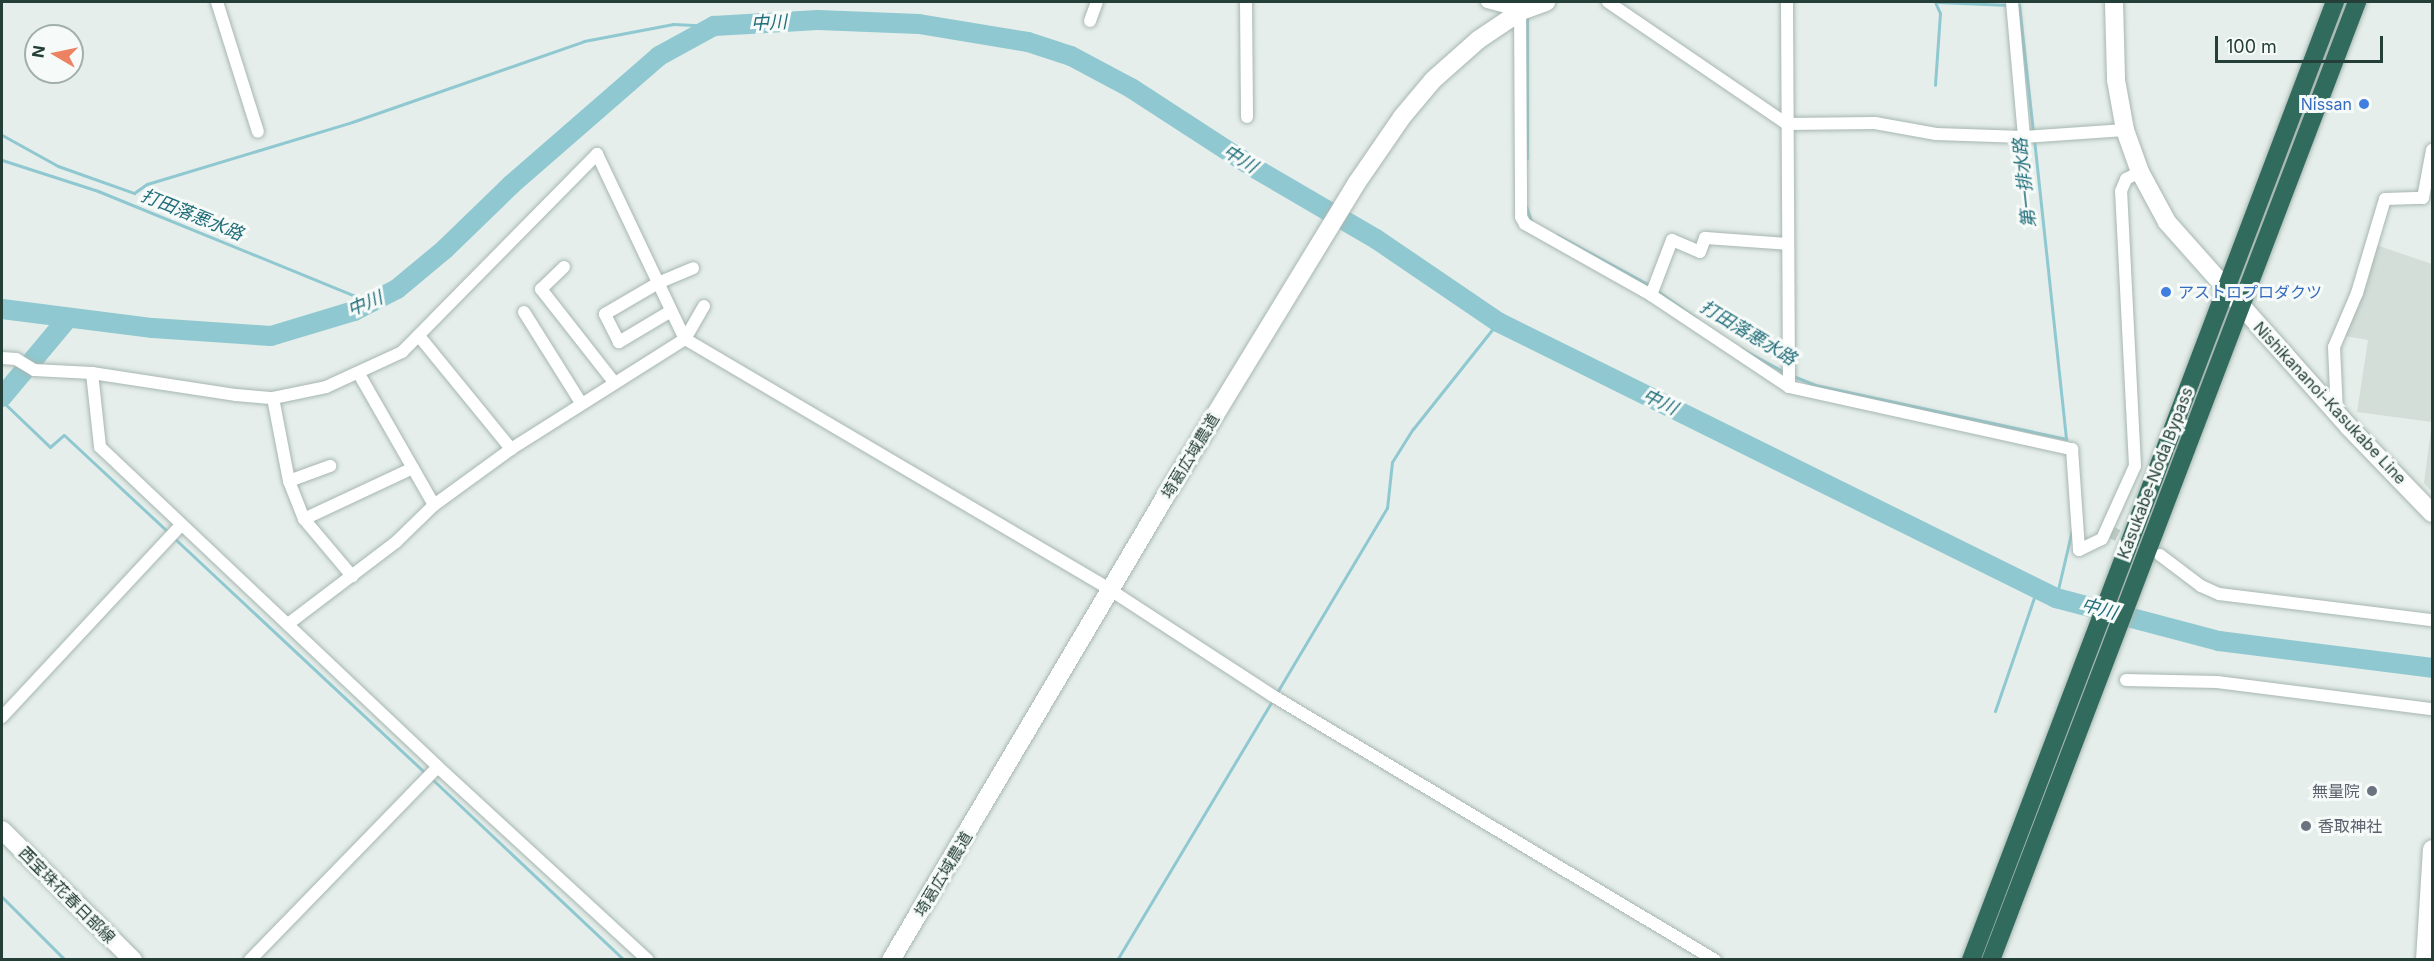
<!DOCTYPE html>
<html>
<head>
<meta charset="utf-8">
<style>
	body { margin:0 }
	#map { position:relative; width:2434px; height:961px; overflow:hidden; background:#e5eeea; font-family:Inter,"Noto Sans JP",sans-serif }
	div>[style] { position:absolute }
	.built>* { inset:0; background:#d3ded9 }
	.stream>* { height:3px; margin:-1.5px; padding:0 1.5px; transform-origin:1.5px; border-radius:1.5px; background:#8fc8d0 }
	.river>* { height:20px; margin:-10px; padding:0 10px; transform-origin:10px; border-radius:10px; background:#8fc8d0 }
	.street-tunnel>* { height:12px; margin-top:-6px; transform-origin:0; background:repeating-linear-gradient(90deg,#becbc6 0 12px,transparent 0 18px) }
	.roads { filter:drop-shadow(0 0 2px #a7b6b1) drop-shadow(0 0 2px #a7b6b1) }
	.street>* { height:12px; margin:-6px; padding:0 6px; transform-origin:6px; border-radius:6px; background:#fff }
	.secondary>* { height:18px; margin:-9px; padding:0 9px; transform-origin:9px; border-radius:9px; background:#fff }
	.highway>* { height:18px; margin:-9px; padding:0 9px; transform-origin:9px; border-radius:9px; background:#316b5d }
	.dots>* { width:16px; height:16px; translate:-50% -50%; box-sizing:border-box; border:3px solid #f6faf8; border-radius:50% }
	span { translate:-50% -50%; white-space:nowrap; text-align:center; line-height:1.15; -webkit-text-stroke:6px #f6faf8; paint-order:stroke }
	.shop-label { font-size:16px; color:#366cbe }
	.right { translate:-100% -50%; text-align:right }
	.left { translate:0 -50%; text-align:left }
	.street-label { font-size:16px; color:#243f37 }
	.worship-label { font-size:16px; color:#5b616d }
	.water-label { font-size:18px; color:#206d7a; font-style:italic }
	.frame { position:absolute; inset:0; border:3px solid #243f37; pointer-events:none }
	.north { position:absolute; left:24px; top:24px; width:60px; height:60px; box-sizing:border-box; background:#f6faf8; border:2px solid #a2afab; border-radius:50%; rotate:279deg; font-size:16px; font-weight:700; line-height:24px; text-align:center; color:#243f37 }
	.north::after { content:''; display:block; margin:auto; width:21px; height:27px; background:#ed8263; clip-path:polygon(50% 0,100% 100%,50% 72%,0 100%) }
	.scale { position:absolute; left:2215px; top:36px; width:168px; height:27px; box-sizing:border-box; border:3px solid #243f37; border-top:0; padding-left:8px; font-size:18px; line-height:21px; white-space:nowrap; color:#243f37; -webkit-text-stroke:4px #f6faf8; paint-order:stroke }
</style>
</head>
<body>
<div id="map">
	<div class="built">
		<div style="clip-path:polygon(2376px 245px,2432px 264px,2432px 492px,2424px 483px,2432px 422px,2357px 412px,2368px 340px,2345px 336px,2368px 281px)"></div>
	</div>
	<div class="stream">
		<div style="left:1935px;top:2px;width:12px;rotate:66deg"></div>
		<div style="left:1940px;top:13px;width:72px;rotate:94deg"></div>
		<div style="left:1938px;top:2px;width:71px;rotate:2.4deg"></div>
		<div style="left:2016px;top:5px;width:3px"></div>
		<div style="left:2019px;top:5px;width:128px;rotate:83.7deg"></div>
		<div style="left:2px;top:135px;width:64px;rotate:29deg"></div>
		<div style="left:58px;top:166px;width:81px;rotate:19.6deg"></div>
		<div style="left:134px;top:193px;width:16px;rotate:-35deg"></div>
		<div style="left:147px;top:184px;width:214px;rotate:-16.8deg"></div>
		<div style="left:352px;top:122px;width:246px;rotate:-19.2deg"></div>
		<div style="left:584px;top:41px;width:91px;rotate:-10.8deg"></div>
		<div style="left:673px;top:24px;width:41px;rotate:2.8deg"></div>
		<div style="left:2034px;top:139px;width:302px;rotate:83.9deg"></div>
		<div style="left:1527px;top:158px;width:144px;rotate:-90deg"></div>
		<div style="left:2px;top:160px;width:101px;rotate:17.9deg"></div>
		<div style="left:98px;top:191px;width:278px;rotate:22.2deg"></div>
		<div style="left:355px;top:296px;width:16px;rotate:43deg"></div>
		<div style="left:1526px;top:206px;width:18px;rotate:71deg"></div>
		<div style="left:1557px;top:235px;width:107px;rotate:28.5deg"></div>
		<div style="left:1656px;top:290px;width:50px;rotate:35.3deg"></div>
		<div style="left:1740px;top:348px;width:50px;rotate:28.6deg"></div>
		<div style="left:1793px;top:376px;width:24px;rotate:22deg"></div>
		<div style="left:1815px;top:385px;width:257px;rotate:12.1deg"></div>
		<div style="left:2px;top:401px;width:66px;rotate:43.8deg"></div>
		<div style="left:50px;top:447px;width:18px;rotate:-41deg"></div>
		<div style="left:64px;top:435px;width:144px;rotate:43deg"></div>
		<div style="left:173px;top:537px;width:348px;rotate:43.1deg"></div>
		<div style="left:2056px;top:598px;width:70px;rotate:-76.8deg"></div>
		<div style="left:1276px;top:694px;width:217px;rotate:-59.2deg"></div>
		<div style="left:1387px;top:508px;width:46px;rotate:-83.8deg"></div>
		<div style="left:1392px;top:462px;width:39px;rotate:-58deg"></div>
		<div style="left:1413px;top:429px;width:137px;rotate:-51.5deg"></div>
		<div style="left:1995px;top:711px;width:129px;rotate:-71deg"></div>
		<div style="left:432px;top:779px;width:264px;rotate:43.3deg"></div>
		<div style="left:2px;top:897px;width:89px;rotate:45deg"></div>
		<div style="left:1117px;top:960px;width:304px;rotate:-59.1deg"></div>
	</div>
	<div class="river">
		<div style="left:2px;top:309px;width:152px;rotate:7.2deg"></div>
		<div style="left:153px;top:328px;width:118px;rotate:3.9deg"></div>
		<div style="left:271px;top:336px;width:87px;rotate:-16.8deg"></div>
		<div style="left:354px;top:311px;width:48px;rotate:-27.1deg"></div>
		<div style="left:397px;top:289px;width:62px;rotate:-39.8deg"></div>
		<div style="left:445px;top:249px;width:93px;rotate:-44.1deg"></div>
		<div style="left:512px;top:184px;width:195px;rotate:-41deg"></div>
		<div style="left:659px;top:56px;width:63px;rotate:-28.6deg"></div>
		<div style="left:714px;top:26px;width:104px;rotate:-3.3deg"></div>
		<div style="left:818px;top:20px;width:101px;rotate:2.3deg"></div>
		<div style="left:919px;top:24px;width:110px;rotate:9.4deg"></div>
		<div style="left:1028px;top:42px;width:45px;rotate:18deg"></div>
		<div style="left:1071px;top:56px;width:68px;rotate:28.1deg"></div>
		<div style="left:1131px;top:88px;width:143px;rotate:33deg"></div>
		<div style="left:1251px;top:166px;width:145px;rotate:30.3deg"></div>
		<div style="left:1376px;top:239px;width:148px;rotate:34.2deg"></div>
		<div style="left:1498px;top:322px;width:623px;rotate:26.32deg"></div>
		<div style="left:2056px;top:598px;width:169px;rotate:14.8deg"></div>
		<div style="left:2219px;top:641px;width:215px;rotate:7.2deg"></div>
		<div style="left:2px;top:397px;width:103px;rotate:-50.1deg"></div>
	</div>
	<div class="street-tunnel">
		<div style="left:2107px;top:530px;width:34px;rotate:27deg"></div>
	</div>
	<div class="roads">
		<div class="street">
			<div style="left:217px;top:2px;width:136px;rotate:72.5deg"></div>
			<div style="left:1246px;top:2px;width:115px;rotate:89.5deg"></div>
			<div style="left:1487px;top:2px;width:35px;rotate:15deg"></div>
			<div style="left:1520px;top:2px;width:215px;rotate:89.7deg"></div>
			<div style="left:1521px;top:217px;width:8px;rotate:60deg"></div>
			<div style="left:1525px;top:224px;width:145px;rotate:29.4deg"></div>
			<div style="left:1651px;top:295px;width:166px;rotate:33.7deg"></div>
			<div style="left:1789px;top:387px;width:290px;rotate:12.4deg"></div>
			<div style="left:2072px;top:449px;width:101px;rotate:86deg"></div>
			<div style="left:2079px;top:550px;width:25px;rotate:-26deg"></div>
			<div style="left:2102px;top:539px;width:80px;rotate:-65.7deg"></div>
			<div style="left:2135px;top:466px;width:275px;rotate:-92.9deg"></div>
			<div style="left:2121px;top:191px;width:13px;rotate:-67deg"></div>
			<div style="left:2126px;top:179px;width:16px;rotate:-27deg"></div>
			<div style="left:1608px;top:2px;width:217px;rotate:34.3deg"></div>
			<div style="left:1787px;top:124px;width:88px;rotate:-0.7deg"></div>
			<div style="left:1875px;top:123px;width:62px;rotate:10.2deg"></div>
			<div style="left:1936px;top:134px;width:88px;rotate:2deg"></div>
			<div style="left:2024px;top:137px;width:101px;rotate:-4deg"></div>
			<div style="left:1787px;top:2px;width:385px;rotate:89.7deg"></div>
			<div style="left:2012px;top:2px;width:136px;rotate:84.9deg"></div>
			<div style="left:1090px;top:21px;width:20px;rotate:-70deg"></div>
			<div style="left:564px;top:267px;width:32px;rotate:136deg"></div>
			<div style="left:541px;top:289px;width:118px;rotate:51.9deg"></div>
			<div style="left:1651px;top:295px;width:59px;rotate:-69.1deg"></div>
			<div style="left:1672px;top:240px;width:30px;rotate:23deg"></div>
			<div style="left:1700px;top:252px;width:15px;rotate:-70deg"></div>
			<div style="left:1705px;top:238px;width:83px;rotate:4.1deg"></div>
			<div style="left:671px;top:311px;width:61px;rotate:149.2deg"></div>
			<div style="left:619px;top:342px;width:31px;rotate:-117deg"></div>
			<div style="left:605px;top:314px;width:61px;rotate:-30.3deg"></div>
			<div style="left:658px;top:283px;width:38px;rotate:-23deg"></div>
			<div style="left:524px;top:312px;width:107px;rotate:57.9deg"></div>
			<div style="left:419px;top:336px;width:146px;rotate:50.8deg"></div>
			<div style="left:2px;top:358px;width:14px;rotate:4deg"></div>
			<div style="left:16px;top:359px;width:21px;rotate:31deg"></div>
			<div style="left:34px;top:370px;width:58px;rotate:3deg"></div>
			<div style="left:92px;top:373px;width:146px;rotate:8.7deg"></div>
			<div style="left:236px;top:395px;width:37px;rotate:5deg"></div>
			<div style="left:273px;top:398px;width:54px;rotate:-11.7deg"></div>
			<div style="left:326px;top:387px;width:84px;rotate:-24.7deg"></div>
			<div style="left:402px;top:352px;width:278px;rotate:-45.4deg"></div>
			<div style="left:597px;top:154px;width:205px;rotate:64.6deg"></div>
			<div style="left:685px;top:339px;width:496px;rotate:30.5deg"></div>
			<div style="left:1112px;top:591px;width:192px;rotate:33.1deg"></div>
			<div style="left:1273px;top:696px;width:515px;rotate:30.85deg"></div>
			<div style="left:92px;top:373px;width:74px;rotate:83.8deg"></div>
			<div style="left:100px;top:447px;width:465px;rotate:43.4deg"></div>
			<div style="left:438px;top:767px;width:285px;rotate:42.6deg"></div>
			<div style="left:359px;top:374px;width:151px;rotate:60.2deg"></div>
			<div style="left:273px;top:398px;width:85px;rotate:79.1deg"></div>
			<div style="left:289px;top:481px;width:41px;rotate:68.5deg"></div>
			<div style="left:304px;top:519px;width:75px;rotate:49.9deg"></div>
			<div style="left:2337px;top:413px;width:66px;rotate:-92.6deg"></div>
			<div style="left:2334px;top:347px;width:59px;rotate:-66.9deg"></div>
			<div style="left:2357px;top:293px;width:98px;rotate:-73.4deg"></div>
			<div style="left:2385px;top:199px;width:38px;rotate:-2deg"></div>
			<div style="left:2423px;top:198px;width:49px;rotate:-79.4deg"></div>
			<div style="left:289px;top:481px;width:44px;rotate:-20.1deg"></div>
			<div style="left:304px;top:519px;width:120px;rotate:-25.1deg"></div>
			<div style="left:2160px;top:555px;width:51px;rotate:37.1deg"></div>
			<div style="left:2201px;top:586px;width:20px;rotate:24deg"></div>
			<div style="left:2219px;top:594px;width:215px;rotate:7deg"></div>
			<div style="left:288px;top:624px;width:136px;rotate:-37.2deg"></div>
			<div style="left:396px;top:542px;width:53px;rotate:-44.2deg"></div>
			<div style="left:434px;top:505px;width:95px;rotate:-36deg"></div>
			<div style="left:511px;top:449px;width:206px;rotate:-32.3deg"></div>
			<div style="left:685px;top:339px;width:38px;rotate:-60deg"></div>
			<div style="left:2126px;top:680px;width:91px;rotate:1.3deg"></div>
			<div style="left:2217px;top:682px;width:217px;rotate:7.2deg"></div>
			<div style="left:2px;top:717px;width:261px;rotate:-47deg"></div>
			<div style="left:250px;top:960px;width:269px;rotate:-45.8deg"></div>
		</div>
		<div class="secondary">
			<div style="left:2114px;top:2px;width:78px;rotate:88.5deg"></div>
			<div style="left:2116px;top:80px;width:51px;rotate:79.8deg"></div>
			<div style="left:2125px;top:130px;width:45px;rotate:70.3deg"></div>
			<div style="left:2140px;top:172px;width:57px;rotate:61.6deg"></div>
			<div style="left:2167px;top:222px;width:273px;rotate:48.4deg"></div>
			<div style="left:2348px;top:426px;width:121px;rotate:46deg"></div>
			<div style="left:2px;top:830px;width:185px;rotate:44.8deg"></div>
			<div style="left:891px;top:960px;width:538px;rotate:-59.38deg"></div>
			<div style="left:1165px;top:497px;width:367px;rotate:-58.6deg"></div>
			<div style="left:1356px;top:184px;width:81px;rotate:-55.5deg"></div>
			<div style="left:1402px;top:117px;width:48px;rotate:-50deg"></div>
			<div style="left:1433px;top:80px;width:60px;rotate:-41.6deg"></div>
			<div style="left:1478px;top:40px;width:52px;rotate:-34deg"></div>
			<div style="left:1521px;top:11px;width:27px;rotate:-20deg"></div>
			<div style="left:2425px;top:960px;width:111px;rotate:-86.4deg"></div>
		</div>
		<div class="highway">
			<div style="left:1971px;top:960px;width:1025px;rotate:-69.2deg"></div>
			<div style="left:1991px;top:960px;width:1026px;rotate:-69.09deg"></div>
		</div>
	</div>
	<div class="dots">
		<div style="left:2364px;top:104px;background:#3f7fe0"></div>
		<div style="left:2166px;top:292px;background:#3f7fe0"></div>
		<div style="left:2372px;top:791px;background:#6b7280"></div>
		<div style="left:2306px;top:826px;background:#6b7280"></div>
	</div>
	<div class="shop-label">
		<span class="right" style="left:2352px;top:104px">Nissan</span>
		<span class="left" style="left:2178px;top:292px">アストロプロダクツ</span>
	</div>
	<div class="street-label">
		<span style="left:2330px;top:403px;rotate:47deg">Nishikananoi-Kasukabe Line</span>
		<span style="left:1190px;top:456px;rotate:-59deg">埼葛広域農道</span>
		<span style="left:2155px;top:473px;rotate:-69deg">Kasukabe-Noda Bypass</span>
		<span style="left:943px;top:874px;rotate:-59deg">埼葛広域農道</span>
		<span style="left:67px;top:895px;rotate:45deg">西宝珠花春日部線</span>
	</div>
	<div class="worship-label">
		<span class="right" style="left:2360px;top:791px">無量院</span>
		<span class="left" style="left:2318px;top:826px">香取神社</span>
	</div>
	<div class="water-label">
		<span style="left:769px;top:23px;rotate:-3deg">中川</span>
		<span style="left:1240px;top:159px;rotate:32deg">中川</span>
		<span style="left:2025px;top:183px;rotate:-96deg">第一排水路</span>
		<span style="left:192px;top:215px;rotate:22deg">打田落悪水路</span>
		<span style="left:365px;top:304px;rotate:-23deg">中川</span>
		<span style="left:1748px;top:333px;rotate:31deg">打田落悪水路</span>
		<span style="left:1660px;top:402px;rotate:26deg">中川</span>
		<span style="left:2099px;top:609px;rotate:15deg">中川</span>
	</div>
	<div class="frame"></div>
	<div class="north">N</div>
	<div class="scale">100 m</div>
</div>
</body>
</html>
